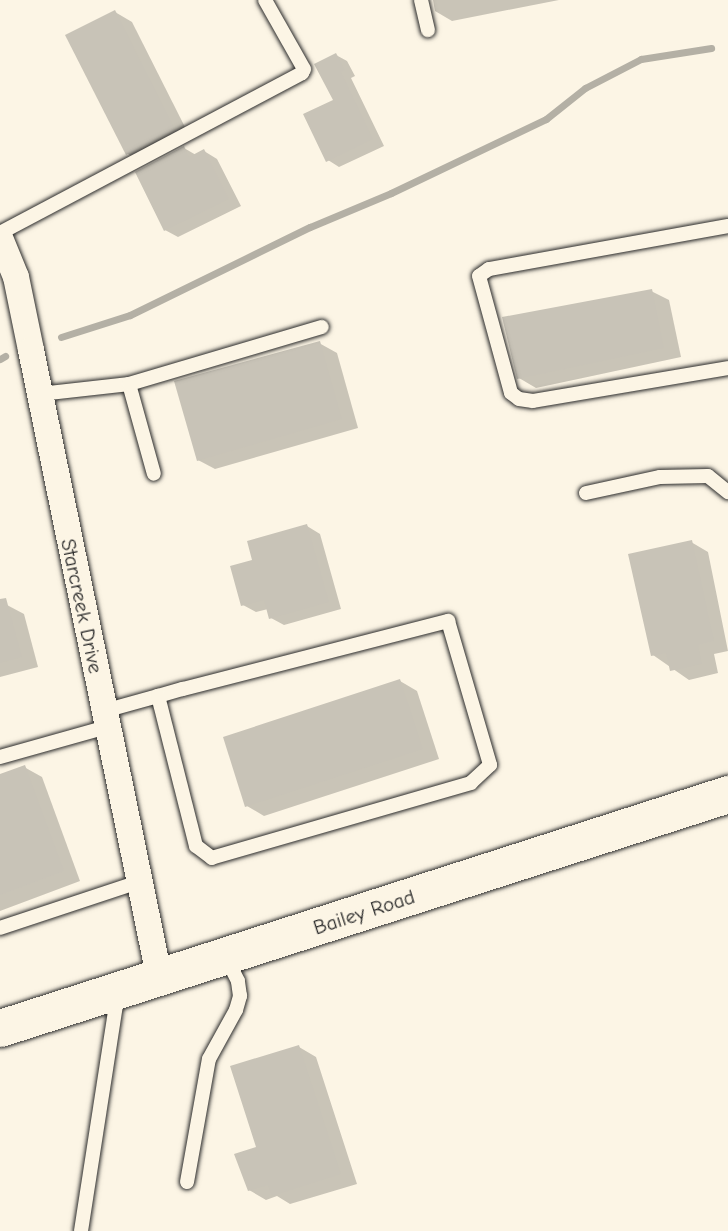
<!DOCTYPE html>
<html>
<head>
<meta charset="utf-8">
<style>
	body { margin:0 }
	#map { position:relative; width:728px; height:1231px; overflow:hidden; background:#fcf5e5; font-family:"Comic Neue",sans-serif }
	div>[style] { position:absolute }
	.shadow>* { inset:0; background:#0003 }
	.stream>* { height:7px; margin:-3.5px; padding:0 3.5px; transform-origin:3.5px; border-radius:3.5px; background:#b4b0a5 }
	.building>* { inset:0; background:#c8c3b7 }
	.roads { filter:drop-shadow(0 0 2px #2b2b2b) drop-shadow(0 0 2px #2b2b2b) }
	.lane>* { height:14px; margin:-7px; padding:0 7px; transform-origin:7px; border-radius:7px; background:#fcf5e5 }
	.street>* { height:26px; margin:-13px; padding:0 13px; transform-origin:13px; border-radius:13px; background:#fcf5e5 }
	.secondary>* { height:37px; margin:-18.5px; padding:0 18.5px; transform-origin:18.5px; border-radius:18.5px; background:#fcf5e5 }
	span { translate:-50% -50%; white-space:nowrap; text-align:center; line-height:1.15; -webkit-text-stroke:5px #fcf5e5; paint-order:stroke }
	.street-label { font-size:21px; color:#2b2b2b }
</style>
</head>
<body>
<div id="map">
	<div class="shadow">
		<div style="clip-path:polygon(433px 0,559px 0,452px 21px,435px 11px)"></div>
		<div style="clip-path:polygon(115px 12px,132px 22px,191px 139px,145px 164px,128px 154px)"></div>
		<div style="clip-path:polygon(336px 55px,347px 61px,355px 76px,351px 78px,384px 146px,339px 167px,328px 160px,335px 101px)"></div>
		<div style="clip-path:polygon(184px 148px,196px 155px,204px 151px,217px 159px,241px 206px,178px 237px,165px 230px)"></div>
		<div style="clip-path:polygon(651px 291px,669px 300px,681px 357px,536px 388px,519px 378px)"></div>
		<div style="clip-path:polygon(319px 343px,337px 353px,358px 428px,215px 469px,198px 460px)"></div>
		<div style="clip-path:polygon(307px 526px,320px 534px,341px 609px,284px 625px,271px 618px,268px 609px,256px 612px,243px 605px,255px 561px)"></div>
		<div style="clip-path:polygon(691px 542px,708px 552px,728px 651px,714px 654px,718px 673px,689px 680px,653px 655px)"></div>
		<div style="clip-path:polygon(7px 605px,24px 614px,38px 667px,0 677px,0 606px)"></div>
		<div style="clip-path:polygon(400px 681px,417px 691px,439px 759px,264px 816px,247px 806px)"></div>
		<div style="clip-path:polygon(24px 767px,42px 777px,80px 881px,0 911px,0 776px)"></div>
		<div style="clip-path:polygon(299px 1047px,316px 1057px,357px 1184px,290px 1204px,277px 1196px,266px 1200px,249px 1190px)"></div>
	</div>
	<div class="stream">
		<div style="left:61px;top:337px;width:72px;rotate:-17.7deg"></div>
		<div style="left:130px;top:315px;width:200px;rotate:-26.1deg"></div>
		<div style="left:310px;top:227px;width:88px;rotate:-22.8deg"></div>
		<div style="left:391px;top:193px;width:172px;rotate:-25.5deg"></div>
		<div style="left:546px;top:119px;width:50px;rotate:-38.5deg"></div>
		<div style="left:585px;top:88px;width:63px;rotate:-27.4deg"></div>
		<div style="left:641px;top:59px;width:71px;rotate:-8.9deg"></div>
		<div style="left:0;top:359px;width:6px;rotate:-31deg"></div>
	</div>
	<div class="building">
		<div style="clip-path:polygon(115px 10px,175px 129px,126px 155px,65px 35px)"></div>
		<div style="clip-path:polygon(336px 53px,345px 70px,341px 72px,373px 139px,326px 162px,303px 114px,333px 100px,314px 64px)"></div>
		<div style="clip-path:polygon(184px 146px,189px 157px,204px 149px,229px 199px,164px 231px,135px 172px)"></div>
		<div style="clip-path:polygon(652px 289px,664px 348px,517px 379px,502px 317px)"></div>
		<div style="clip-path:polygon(320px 341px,342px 419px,197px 461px,174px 381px)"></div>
		<div style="clip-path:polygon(307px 524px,329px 602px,269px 619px,264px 600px,241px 606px,230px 566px,252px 560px,247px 541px)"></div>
		<div style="clip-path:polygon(692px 540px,714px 641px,698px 645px,702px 664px,670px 671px,666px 653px,651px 656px,628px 554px)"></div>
		<div style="clip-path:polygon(6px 598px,22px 657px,0 663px,0 599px)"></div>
		<div style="clip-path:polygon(400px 679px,423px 749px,245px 807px,223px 737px)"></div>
		<div style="clip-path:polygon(25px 765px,64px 871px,0 895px,0 774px)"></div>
		<div style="clip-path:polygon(299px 1045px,341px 1174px,272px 1196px,268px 1185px,248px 1191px,234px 1154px,256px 1147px,230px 1066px)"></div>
	</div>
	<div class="roads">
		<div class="lane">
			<div style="left:421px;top:0;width:31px;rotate:77deg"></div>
			<div style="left:728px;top:226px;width:243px;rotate:169.8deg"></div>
			<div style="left:489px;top:269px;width:12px;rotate:145deg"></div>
			<div style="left:479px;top:276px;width:121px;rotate:74.7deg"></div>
			<div style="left:511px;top:393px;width:10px;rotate:37deg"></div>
			<div style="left:519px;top:399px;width:14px;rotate:8deg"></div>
			<div style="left:533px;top:401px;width:198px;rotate:-9.6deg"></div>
			<div style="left:0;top:233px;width:342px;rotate:-27.9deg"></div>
			<div style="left:302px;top:73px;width:4px;rotate:-63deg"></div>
			<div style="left:304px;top:69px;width:79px;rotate:-119.5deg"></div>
			<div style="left:129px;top:384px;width:93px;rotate:74.5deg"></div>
			<div style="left:40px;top:394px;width:90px;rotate:-6.4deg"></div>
			<div style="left:129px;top:384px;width:201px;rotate:-16.5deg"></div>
			<div style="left:586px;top:493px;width:76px;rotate:-12.2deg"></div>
			<div style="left:660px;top:477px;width:48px;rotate:-1.2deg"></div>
			<div style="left:708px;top:476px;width:26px;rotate:39deg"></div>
			<div style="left:104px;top:711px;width:56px;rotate:-15.5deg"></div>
			<div style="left:158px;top:696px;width:26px;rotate:-16deg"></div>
			<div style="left:183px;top:689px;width:274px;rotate:-14.4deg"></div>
			<div style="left:448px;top:621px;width:150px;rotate:73.7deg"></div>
			<div style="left:490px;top:765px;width:26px;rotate:137deg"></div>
			<div style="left:471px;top:783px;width:270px;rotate:163.9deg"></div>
			<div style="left:212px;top:858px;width:20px;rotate:-143deg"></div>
			<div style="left:196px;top:846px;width:155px;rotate:-104.2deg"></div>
			<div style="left:0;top:757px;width:111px;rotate:-15.7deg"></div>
			<div style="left:0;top:928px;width:145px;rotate:-18.4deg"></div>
			<div style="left:187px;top:1182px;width:125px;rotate:-79.9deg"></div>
			<div style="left:209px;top:1059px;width:56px;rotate:-61.1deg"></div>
			<div style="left:236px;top:1010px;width:15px;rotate:-74deg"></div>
			<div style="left:240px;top:996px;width:15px;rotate:-98deg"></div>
			<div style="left:238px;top:981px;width:27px;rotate:-117deg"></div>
			<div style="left:81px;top:1231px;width:242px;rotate:-81.2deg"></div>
		</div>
		<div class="street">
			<div style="left:0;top:238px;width:42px;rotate:67.7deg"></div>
			<div style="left:16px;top:277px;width:75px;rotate:78.4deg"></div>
			<div style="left:31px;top:350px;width:639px;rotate:78.44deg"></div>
		</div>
		<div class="secondary">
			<div style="left:0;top:1028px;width:765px;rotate:-17.82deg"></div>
		</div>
	</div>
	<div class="street-label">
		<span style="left:82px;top:606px;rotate:78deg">Starcreek Drive</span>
		<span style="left:364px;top:912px;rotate:-18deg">Bailey Road</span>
	</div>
</div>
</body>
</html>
